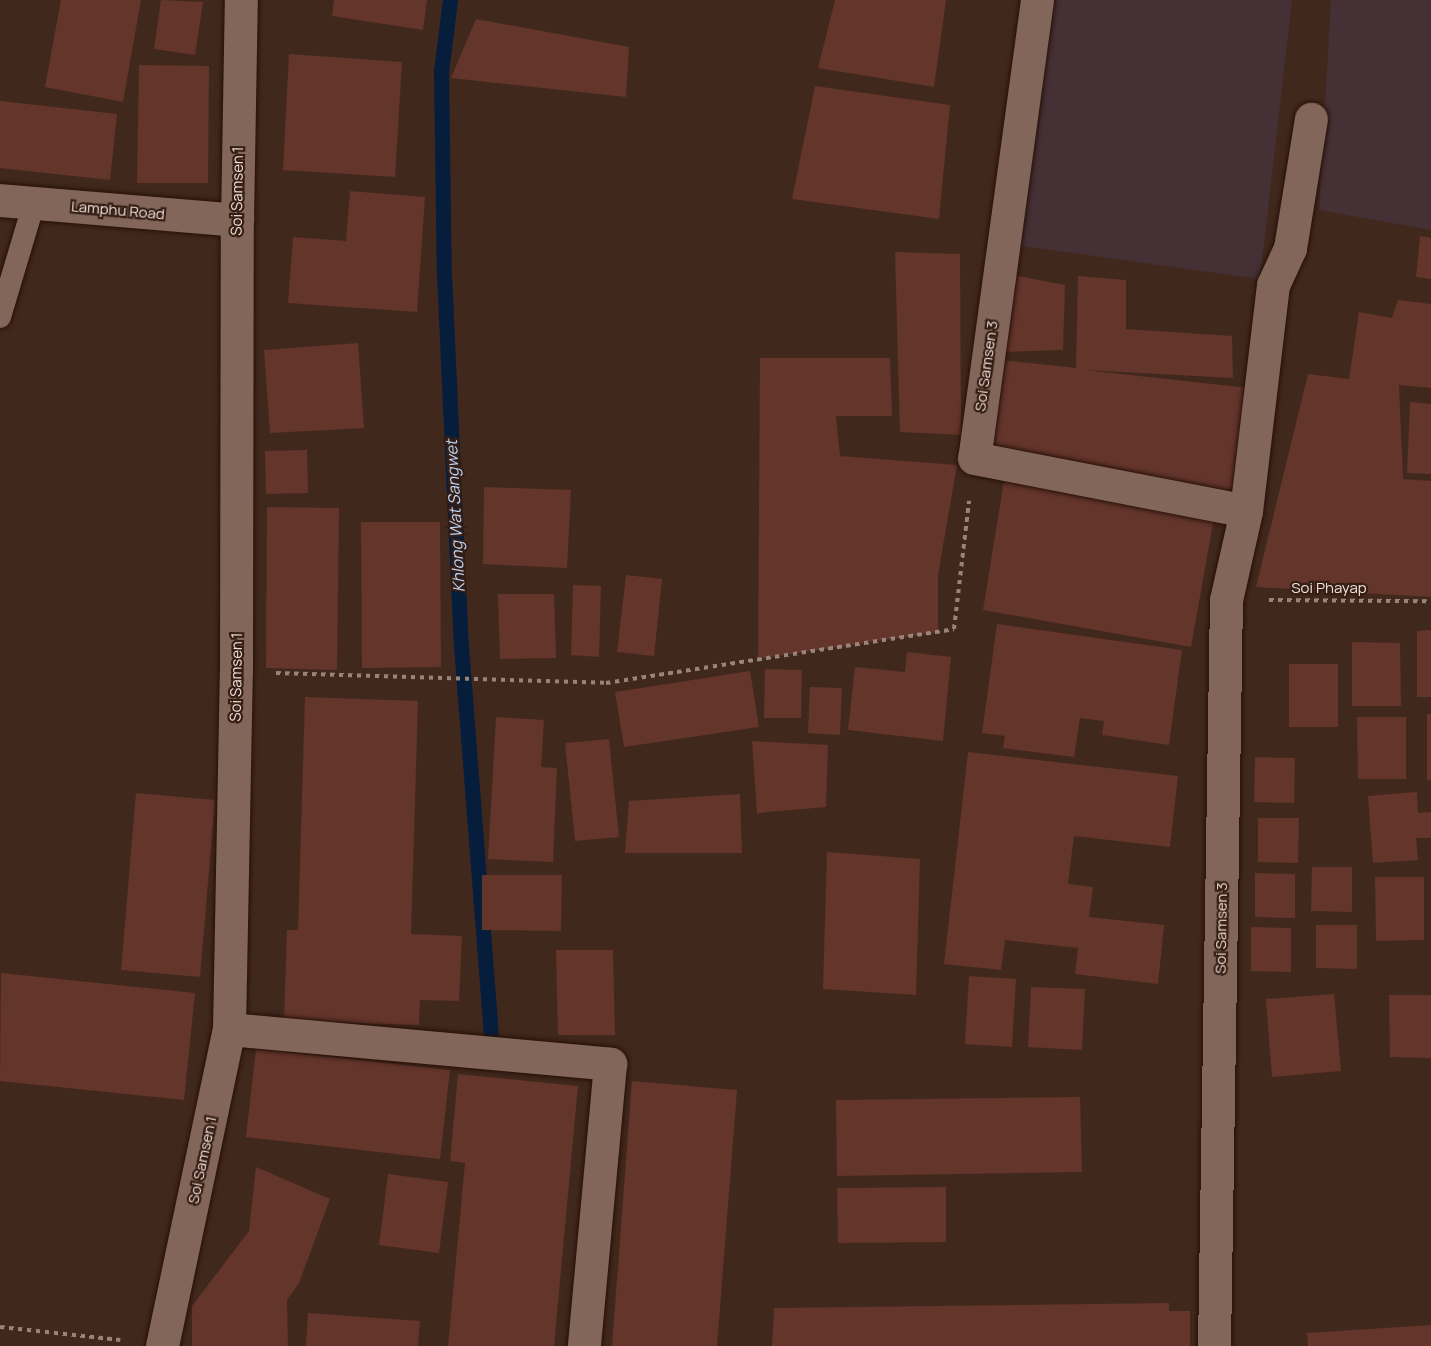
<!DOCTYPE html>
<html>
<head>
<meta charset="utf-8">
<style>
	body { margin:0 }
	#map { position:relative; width:1431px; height:1346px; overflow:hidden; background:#41281d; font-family:Manrope,sans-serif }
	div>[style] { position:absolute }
	.commercial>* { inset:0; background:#443035 }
	.stream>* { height:15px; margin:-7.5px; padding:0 7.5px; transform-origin:7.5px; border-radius:7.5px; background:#061d3c }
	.building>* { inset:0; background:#63352b }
	.path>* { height:4px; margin-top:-2px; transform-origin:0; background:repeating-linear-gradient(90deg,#98847b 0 4.5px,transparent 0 9px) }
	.roads { filter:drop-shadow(0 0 2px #261007) drop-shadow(0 0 2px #261007) }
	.service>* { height:22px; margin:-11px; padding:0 11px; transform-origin:11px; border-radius:11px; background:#826659 }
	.minor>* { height:33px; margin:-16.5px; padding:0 16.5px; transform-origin:16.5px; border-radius:16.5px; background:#826659 }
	span { translate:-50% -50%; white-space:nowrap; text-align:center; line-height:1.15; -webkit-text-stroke:4.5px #361e14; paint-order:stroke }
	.street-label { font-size:15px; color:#f1e1da }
	.water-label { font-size:16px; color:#bad4f9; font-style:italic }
</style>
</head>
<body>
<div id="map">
	<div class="commercial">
		<div style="clip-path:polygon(1035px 0,1292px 0,1260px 279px,1014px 245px)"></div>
		<div style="clip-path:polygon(1331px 0,1431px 0,1431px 230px,1319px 210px)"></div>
	</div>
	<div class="stream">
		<div style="left:450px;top:0;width:72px;rotate:97.2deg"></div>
		<div style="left:441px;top:71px;width:203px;rotate:89.2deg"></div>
		<div style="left:444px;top:274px;width:372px;rotate:87.4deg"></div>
		<div style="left:461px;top:646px;width:388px;rotate:85.6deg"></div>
	</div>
	<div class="building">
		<div style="clip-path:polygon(61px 0,141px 0,123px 102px,45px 87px)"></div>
		<div style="clip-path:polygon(161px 0,203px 2px,195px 55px,154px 49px)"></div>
		<div style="clip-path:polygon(334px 0,427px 0,423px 30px,332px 16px)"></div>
		<div style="clip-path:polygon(835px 0,946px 0,934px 87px,818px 68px)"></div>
		<div style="clip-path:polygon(476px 19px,629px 47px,626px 97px,451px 78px)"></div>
		<div style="clip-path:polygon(289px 54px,402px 62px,395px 177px,283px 170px)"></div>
		<div style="clip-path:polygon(139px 65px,209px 66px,208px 183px,137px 183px)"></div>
		<div style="clip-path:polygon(815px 86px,950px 105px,939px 219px,792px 199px)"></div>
		<div style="clip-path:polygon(0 101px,117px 114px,110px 180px,0 168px)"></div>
		<div style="clip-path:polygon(350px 191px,425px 197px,417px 312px,288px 303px,293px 237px,346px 241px)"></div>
		<div style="clip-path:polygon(1420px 236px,1431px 238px,1431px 279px,1416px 277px)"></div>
		<div style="clip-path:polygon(895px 252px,960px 254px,961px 435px,900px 432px)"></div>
		<div style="clip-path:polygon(1009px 274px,1065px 285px,1063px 350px,1000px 352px)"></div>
		<div style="clip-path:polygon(1078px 276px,1126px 280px,1126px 329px,1232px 336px,1233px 378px,1085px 370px,1248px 388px,1238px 504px,991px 453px,1002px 360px,1076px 368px)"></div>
		<div style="clip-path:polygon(1398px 300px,1431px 304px,1431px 388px,1380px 383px,1399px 385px,1403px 479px,1431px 481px,1431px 597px,1256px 587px,1308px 374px,1349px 379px,1359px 312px,1392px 318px)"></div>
		<div style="clip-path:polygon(358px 343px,364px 428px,270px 433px,264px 350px)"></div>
		<div style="clip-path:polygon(760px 358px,890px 358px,892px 416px,836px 416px,840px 456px,957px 465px,938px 575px,938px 632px,758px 659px)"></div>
		<div style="clip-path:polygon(1410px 402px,1431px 404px,1431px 474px,1407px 473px)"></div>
		<div style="clip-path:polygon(307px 450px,308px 493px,266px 494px,265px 451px)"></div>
		<div style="clip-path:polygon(1004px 481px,1214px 518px,1191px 647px,983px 610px)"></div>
		<div style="clip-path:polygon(484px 487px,571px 490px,567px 568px,483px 564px)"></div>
		<div style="clip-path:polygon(267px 507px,339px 508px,337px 670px,266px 668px)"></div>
		<div style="clip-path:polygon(361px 522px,440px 522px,441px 667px,362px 668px)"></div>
		<div style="clip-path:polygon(626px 575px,662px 579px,654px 656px,617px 652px)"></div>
		<div style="clip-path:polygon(573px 585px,601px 586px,599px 657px,571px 655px)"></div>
		<div style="clip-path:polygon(498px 594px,554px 594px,556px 658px,500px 659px)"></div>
		<div style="clip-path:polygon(997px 624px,1182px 650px,1169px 745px,1102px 735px,1104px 721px,1080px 718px,1074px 757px,1003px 748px,1005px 736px,982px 733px)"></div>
		<div style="clip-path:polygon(1431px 630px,1431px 697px,1417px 697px,1417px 631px)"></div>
		<div style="clip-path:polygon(1352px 642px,1400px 643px,1401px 706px,1352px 706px)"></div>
		<div style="clip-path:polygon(907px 652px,951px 657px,943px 741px,848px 730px,855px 667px,905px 672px)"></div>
		<div style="clip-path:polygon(1289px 664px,1338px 664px,1338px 727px,1289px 727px)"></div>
		<div style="clip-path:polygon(765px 669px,802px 670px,801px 718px,764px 718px)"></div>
		<div style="clip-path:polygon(750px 671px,759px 727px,624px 747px,615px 692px)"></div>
		<div style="clip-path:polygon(810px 687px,842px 688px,840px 735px,808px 733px)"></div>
		<div style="clip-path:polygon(305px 697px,418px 701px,411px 934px,462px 936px,459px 1001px,420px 1000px,419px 1025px,284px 1021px,287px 930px,298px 930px)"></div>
		<div style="clip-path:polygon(1427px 714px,1431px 714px,1431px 780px,1427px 780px)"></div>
		<div style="clip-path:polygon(496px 717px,544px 720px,541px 767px,557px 768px,553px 862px,488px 859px)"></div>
		<div style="clip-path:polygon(1357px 717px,1406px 717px,1406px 779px,1358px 779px)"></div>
		<div style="clip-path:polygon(609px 739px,619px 837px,575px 841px,565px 743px)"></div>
		<div style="clip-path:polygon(752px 741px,828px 745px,826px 807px,757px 813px)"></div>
		<div style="clip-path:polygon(968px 752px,1178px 776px,1170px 847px,1074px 836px,1068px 884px,1093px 887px,1089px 917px,1164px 925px,1158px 984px,1075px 974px,1078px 948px,1005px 940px,1001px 970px,944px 964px)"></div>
		<div style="clip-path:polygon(1255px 757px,1295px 758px,1294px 803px,1254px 802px)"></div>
		<div style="clip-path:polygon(1417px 792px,1418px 813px,1431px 812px,1431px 838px,1416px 838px,1418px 860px,1373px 863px,1368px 796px)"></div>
		<div style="clip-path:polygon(136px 793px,215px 800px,200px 977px,121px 970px)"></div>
		<div style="clip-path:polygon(740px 794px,742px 853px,625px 853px,629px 801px)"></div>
		<div style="clip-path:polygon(1258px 818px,1299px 818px,1298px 863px,1258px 862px)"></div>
		<div style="clip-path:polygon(827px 852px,920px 859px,916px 995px,823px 989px)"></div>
		<div style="clip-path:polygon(1312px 867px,1352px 867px,1352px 912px,1311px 911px)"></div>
		<div style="clip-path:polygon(1255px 873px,1295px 874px,1295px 918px,1255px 917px)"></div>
		<div style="clip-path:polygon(482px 875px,562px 875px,561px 931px,482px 930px)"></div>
		<div style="clip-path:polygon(1375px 877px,1424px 877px,1424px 940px,1376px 941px)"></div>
		<div style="clip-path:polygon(1316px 925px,1357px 925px,1357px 969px,1316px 968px)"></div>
		<div style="clip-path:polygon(1251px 927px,1291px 928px,1291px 972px,1251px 971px)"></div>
		<div style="clip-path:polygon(556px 950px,613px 950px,615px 1035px,558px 1035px)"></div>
		<div style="clip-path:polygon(1px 973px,195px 993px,184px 1100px,0 1081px)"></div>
		<div style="clip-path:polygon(969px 976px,1016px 979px,1012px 1047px,965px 1044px)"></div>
		<div style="clip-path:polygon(1031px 987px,1085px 989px,1082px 1050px,1028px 1047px)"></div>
		<div style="clip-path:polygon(1334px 994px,1341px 1071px,1272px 1077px,1266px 999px)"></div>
		<div style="clip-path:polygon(1389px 995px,1431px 995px,1431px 1058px,1390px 1057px)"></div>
		<div style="clip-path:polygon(256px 1049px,450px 1070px,440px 1159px,246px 1137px)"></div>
		<div style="clip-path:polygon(458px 1074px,578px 1086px,554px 1346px,448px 1346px,465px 1163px,450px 1161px)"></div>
		<div style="clip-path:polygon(632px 1081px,737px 1090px,717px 1346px,612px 1346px)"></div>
		<div style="clip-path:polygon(1080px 1097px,1082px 1172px,837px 1176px,836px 1100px)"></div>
		<div style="clip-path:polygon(256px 1167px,330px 1199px,299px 1283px,287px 1300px,288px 1346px,192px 1346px,192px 1306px,249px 1231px)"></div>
		<div style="clip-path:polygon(388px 1174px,448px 1182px,439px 1253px,379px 1245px)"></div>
		<div style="clip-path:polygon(946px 1187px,946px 1242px,838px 1243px,837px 1188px)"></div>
		<div style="clip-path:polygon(1169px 1303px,1169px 1311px,1190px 1311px,1190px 1346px,772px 1346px,774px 1308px)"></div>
		<div style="clip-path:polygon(308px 1313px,420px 1321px,418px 1346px,306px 1346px)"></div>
		<div style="clip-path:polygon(1431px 1325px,1431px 1346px,1308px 1346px,1307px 1333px)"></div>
	</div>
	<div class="path">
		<div style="left:1269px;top:600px;width:162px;rotate:0.4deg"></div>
		<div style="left:276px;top:673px;width:330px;rotate:1.7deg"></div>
		<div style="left:606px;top:683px;width:352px;rotate:-8.8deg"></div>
		<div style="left:954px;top:629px;width:129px;rotate:-83.3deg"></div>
		<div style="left:0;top:1327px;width:121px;rotate:6.2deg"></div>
	</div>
	<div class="roads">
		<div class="service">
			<div style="left:0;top:317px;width:119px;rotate:-73.4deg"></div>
		</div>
		<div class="minor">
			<div style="left:1037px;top:0;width:462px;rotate:97.8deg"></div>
			<div style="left:974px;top:458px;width:277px;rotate:11deg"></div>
			<div style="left:0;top:200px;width:238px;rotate:4.8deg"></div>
			<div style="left:229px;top:1029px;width:383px;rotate:5.2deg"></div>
			<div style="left:610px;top:1064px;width:283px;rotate:95.3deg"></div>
			<div style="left:162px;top:1346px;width:324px;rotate:-78.1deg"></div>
			<div style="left:229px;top:1029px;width:358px;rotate:-88.9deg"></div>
			<div style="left:236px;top:671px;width:451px;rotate:-89.9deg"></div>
			<div style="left:237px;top:220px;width:220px;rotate:-89deg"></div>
			<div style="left:1214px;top:1346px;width:746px;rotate:-89.08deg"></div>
			<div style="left:1226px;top:600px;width:91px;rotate:-77.3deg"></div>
			<div style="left:1246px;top:511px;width:228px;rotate:-83.2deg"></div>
			<div style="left:1273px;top:285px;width:41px;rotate:-65.3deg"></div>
			<div style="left:1290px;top:248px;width:131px;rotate:-80.8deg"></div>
		</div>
	</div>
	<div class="street-label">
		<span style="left:237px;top:191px;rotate:-89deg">Soi Samsen 1</span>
		<span style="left:118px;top:210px;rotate:5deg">Lamphu Road</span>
		<span style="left:986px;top:366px;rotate:-82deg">Soi Samsen 3</span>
		<span style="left:1329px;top:588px">Soi Phayap</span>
		<span style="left:236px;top:677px;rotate:-89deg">Soi Samsen 1</span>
		<span style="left:1221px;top:928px;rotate:-89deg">Soi Samsen 3</span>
		<span style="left:202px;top:1160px;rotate:-78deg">Soi Samsen 1</span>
	</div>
	<div class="water-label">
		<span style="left:455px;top:516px;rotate:-93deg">Khlong Wat Sangwet</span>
	</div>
</div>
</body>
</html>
